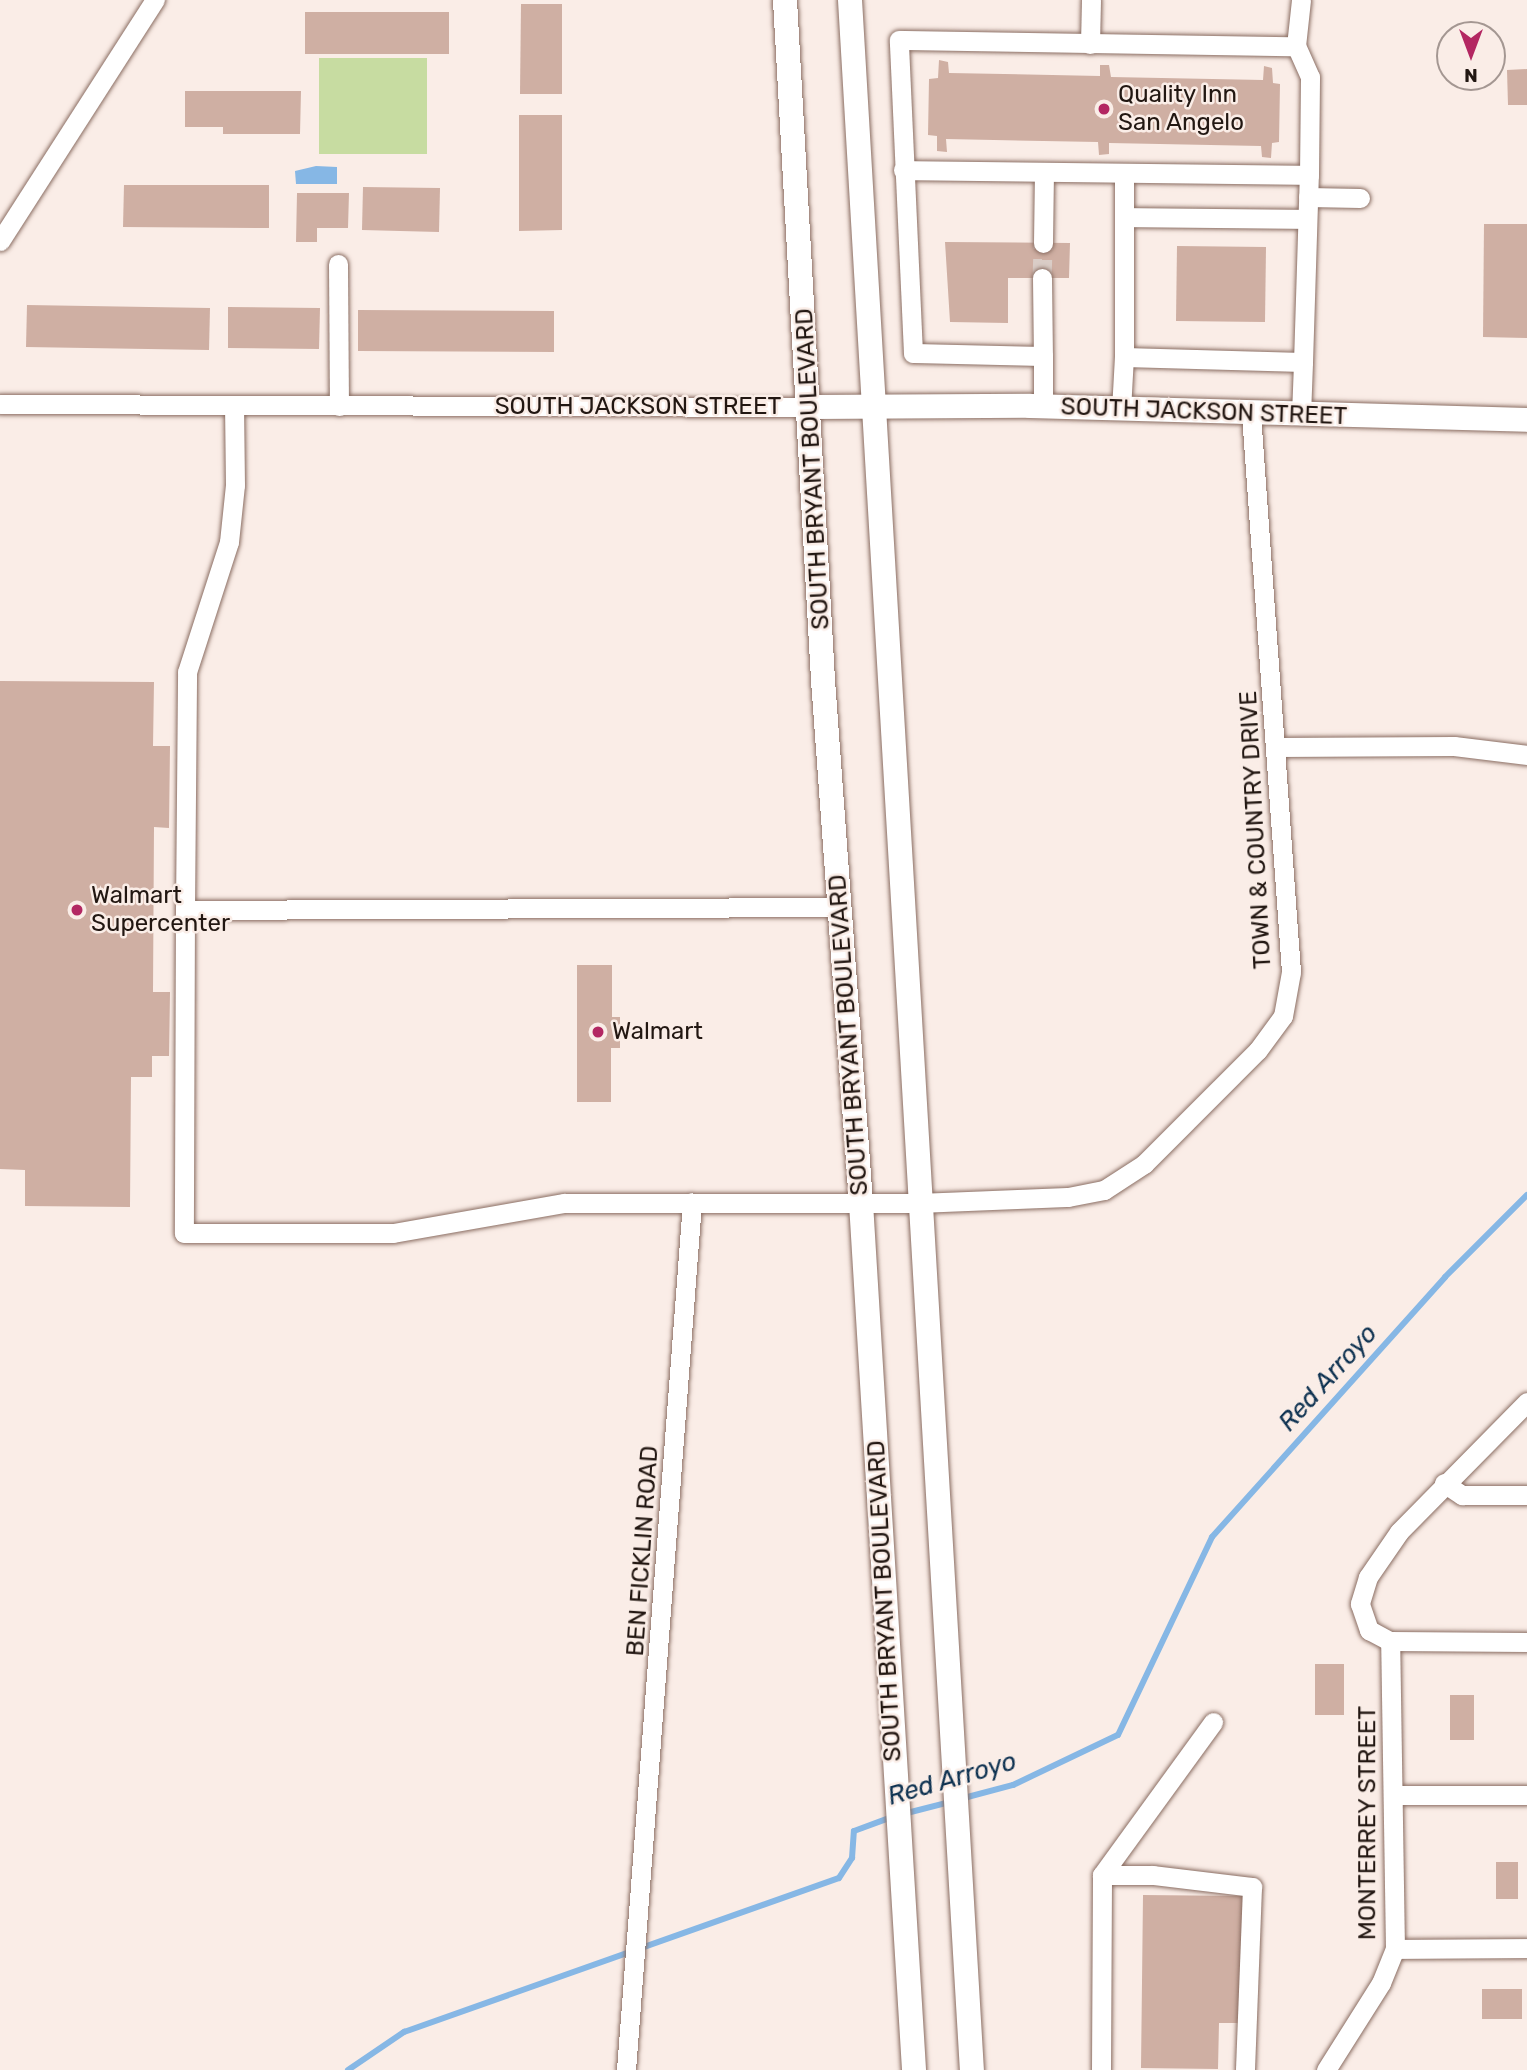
<!DOCTYPE html>
<html>
<head>
<meta charset="utf-8">
<style>
	body { margin:0 }
	#map { position:relative; width:1527px; height:2070px; overflow:hidden; background:#faede7; font-family:Rubik,sans-serif }
	div>[style] { position:absolute }
	.green>* { inset:0; background:#c7dca1 }
	.water>* { inset:0; background:#86b7e5 }
	.stream>* { height:6px; margin:-3px; padding:0 3px; transform-origin:3px; border-radius:3px; background:#86b7e5 }
	.building>* { inset:0; background:#cfafa3 }
	.minor-tunnel>* { height:19px; margin-top:-9.5px; transform-origin:0; background:repeating-linear-gradient(90deg,#dacdc7 0 19px,transparent 0 29px) }
	.roads { filter:drop-shadow(0 0 2px #8a6d62) drop-shadow(0 0 2px #8a6d62) }
	.minor>* { height:19px; margin:-9.5px; padding:0 9.5px; transform-origin:9.5px; border-radius:9.5px; background:#fff }
	.major>* { height:24px; margin:-12px; padding:0 12px; transform-origin:12px; border-radius:12px; background:#fff }
	.dots>* { width:19px; height:19px; translate:-50% -50%; box-sizing:border-box; border:4px solid #faede7; border-radius:50% }
	span { translate:-50% -50%; white-space:nowrap; text-align:center; line-height:1.15; -webkit-text-stroke:5px #faede7; paint-order:stroke }
	.poi-label { font-size:24px; color:#221712 }
	.left { translate:0 -50%; text-align:left }
	.street-label { font-size:24px; color:#221712 }
	.water-label { font-size:26px; color:#0e3251; font-style:italic }
	.north { position:absolute; left:1436px; top:21px; width:70px; height:70px; box-sizing:border-box; background:#faede7; border:2px solid #a49792; border-radius:50%; rotate:180deg; font-size:19px; font-weight:700; line-height:28px; text-align:center; color:#221712 }
	.north::after { content:''; display:block; margin:auto; width:24px; height:32px; background:#b32762; clip-path:polygon(50% 0,100% 100%,50% 72%,0 100%) }
</style>
</head>
<body>
<div id="map">
	<div class="green">
		<div style="clip-path:polygon(319px 58px,427px 58px,427px 154px,319px 154px)"></div>
	</div>
	<div class="water">
		<div style="clip-path:polygon(316px 166px,337px 167px,337px 184px,296px 184px,295px 171px)"></div>
	</div>
	<div class="stream">
		<div style="left:960px;top:1799px;width:55px;rotate:-14.8deg"></div>
		<div style="left:1013px;top:1785px;width:116px;rotate:-25.5deg"></div>
		<div style="left:1118px;top:1735px;width:219px;rotate:-64.6deg"></div>
		<div style="left:1212px;top:1537px;width:349px;rotate:-48.1deg"></div>
		<div style="left:1445px;top:1277px;width:116px;rotate:-45deg"></div>
		<div style="left:903px;top:1814px;width:49px;rotate:-14.3deg"></div>
		<div style="left:348px;top:2070px;width:68px;rotate:-34.2deg"></div>
		<div style="left:404px;top:2032px;width:461px;rotate:-19.5deg"></div>
		<div style="left:839px;top:1878px;width:24px;rotate:-57deg"></div>
		<div style="left:852px;top:1858px;width:27px;rotate:-86deg"></div>
		<div style="left:854px;top:1831px;width:40px;rotate:-20.2deg"></div>
	</div>
	<div class="building">
		<div style="clip-path:polygon(521px 4px,562px 4px,562px 94px,520px 94px)"></div>
		<div style="clip-path:polygon(305px 12px,449px 12px,449px 54px,305px 54px)"></div>
		<div style="clip-path:polygon(939px 60px,948px 62px,949px 73px,1100px 76px,1100px 65px,1109px 65px,1111px 77px,1263px 80px,1264px 66px,1272px 68px,1273px 83px,1280px 84px,1279px 142px,1272px 143px,1271px 158px,1262px 157px,1261px 146px,1109px 143px,1109px 154px,1099px 155px,1098px 142px,946px 139px,947px 152px,937px 151px,937px 136px,928px 135px,929px 79px,938px 78px)"></div>
		<div style="clip-path:polygon(1527px 69px,1527px 105px,1508px 105px,1507px 70px)"></div>
		<div style="clip-path:polygon(185px 91px,301px 91px,300px 134px,223px 134px,223px 127px,185px 127px)"></div>
		<div style="clip-path:polygon(519px 115px,562px 115px,562px 230px,519px 231px)"></div>
		<div style="clip-path:polygon(124px 185px,269px 185px,269px 228px,123px 227px)"></div>
		<div style="clip-path:polygon(363px 187px,440px 188px,439px 232px,362px 230px)"></div>
		<div style="clip-path:polygon(297px 193px,349px 193px,348px 228px,317px 228px,317px 242px,296px 242px)"></div>
		<div style="clip-path:polygon(1484px 224px,1527px 224px,1527px 338px,1483px 337px)"></div>
		<div style="clip-path:polygon(945px 242px,1070px 243px,1069px 278px,1008px 278px,1008px 323px,950px 322px)"></div>
		<div style="clip-path:polygon(1177px 246px,1266px 247px,1265px 322px,1176px 321px)"></div>
		<div style="clip-path:polygon(27px 305px,210px 308px,209px 350px,26px 347px)"></div>
		<div style="clip-path:polygon(228px 307px,320px 308px,319px 349px,228px 348px)"></div>
		<div style="clip-path:polygon(358px 310px,554px 311px,554px 352px,358px 351px)"></div>
		<div style="clip-path:polygon(0 681px,154px 682px,153px 746px,170px 746px,169px 828px,154px 827px,153px 992px,170px 992px,169px 1056px,152px 1056px,152px 1077px,131px 1077px,130px 1207px,25px 1206px,25px 1170px,0 1169px)"></div>
		<div style="clip-path:polygon(577px 965px,612px 965px,612px 1017px,620px 1017px,620px 1048px,611px 1048px,611px 1102px,577px 1102px)"></div>
		<div style="clip-path:polygon(1315px 1664px,1344px 1664px,1344px 1715px,1315px 1715px)"></div>
		<div style="clip-path:polygon(1450px 1695px,1474px 1695px,1474px 1740px,1450px 1740px)"></div>
		<div style="clip-path:polygon(1496px 1862px,1518px 1862px,1518px 1899px,1496px 1899px)"></div>
		<div style="clip-path:polygon(1143px 1895px,1243px 1896px,1241px 2023px,1219px 2023px,1218px 2069px,1141px 2068px)"></div>
		<div style="clip-path:polygon(1482px 1989px,1522px 1989px,1522px 2019px,1482px 2019px)"></div>
	</div>
	<div class="minor-tunnel">
		<div style="left:1042px;top:278px;width:35px;rotate:-88deg"></div>
	</div>
	<div class="roads">
		<div class="minor">
			<div style="left:1090px;top:44px;width:44px;rotate:-88.7deg"></div>
			<div style="left:903px;top:170px;width:406px;rotate:0.7deg"></div>
			<div style="left:1309px;top:175px;width:98px;rotate:-89.4deg"></div>
			<div style="left:1310px;top:77px;width:34px;rotate:-114deg"></div>
			<div style="left:1124px;top:174px;width:183px;rotate:90deg"></div>
			<div style="left:1124px;top:357px;width:179px;rotate:1.6deg"></div>
			<div style="left:1303px;top:362px;width:187px;rotate:-88.2deg"></div>
			<div style="left:1308px;top:197px;width:52px;rotate:1.1deg"></div>
			<div style="left:1125px;top:217px;width:181px;rotate:0.6deg"></div>
			<div style="left:0;top:241px;width:287px;rotate:-57.3deg"></div>
			<div style="left:1043px;top:243px;width:70px;rotate:-89.2deg"></div>
			<div style="left:338px;top:264px;width:142px;rotate:89.6deg"></div>
			<div style="left:1042px;top:278px;width:78px;rotate:89.3deg"></div>
			<div style="left:0;top:404px;width:811px;rotate:0.21deg"></div>
			<div style="left:1043px;top:407px;width:51px;rotate:-90deg"></div>
			<div style="left:1043px;top:356px;width:130px;rotate:-178.7deg"></div>
			<div style="left:913px;top:353px;width:313px;rotate:-92.6deg"></div>
			<div style="left:899px;top:40px;width:397px;rotate:0.9deg"></div>
			<div style="left:1296px;top:46px;width:46px;rotate:-83.8deg"></div>
			<div style="left:1121px;top:410px;width:53px;rotate:-86.8deg"></div>
			<div style="left:1301px;top:415px;width:53px;rotate:-87.8deg"></div>
			<div style="left:1278px;top:747px;width:176px;rotate:-0.3deg"></div>
			<div style="left:1454px;top:746px;width:74px;rotate:7deg"></div>
			<div style="left:840px;top:907px;width:655px;rotate:179.74deg"></div>
			<div style="left:185px;top:910px;width:323px;rotate:90.2deg"></div>
			<div style="left:184px;top:1233px;width:209px"></div>
			<div style="left:393px;top:1233px;width:174px;rotate:-10deg"></div>
			<div style="left:564px;top:1203px;width:354px"></div>
			<div style="left:918px;top:1203px;width:150px;rotate:-2.3deg"></div>
			<div style="left:1068px;top:1197px;width:37px;rotate:-11deg"></div>
			<div style="left:1104px;top:1190px;width:48px;rotate:-33deg"></div>
			<div style="left:1144px;top:1164px;width:161px;rotate:-45deg"></div>
			<div style="left:1258px;top:1050px;width:42px;rotate:-53.7deg"></div>
			<div style="left:1283px;top:1016px;width:45px;rotate:-79.7deg"></div>
			<div style="left:1291px;top:972px;width:559px;rotate:-94.1deg"></div>
			<div style="left:185px;top:910px;width:238px;rotate:-89.5deg"></div>
			<div style="left:187px;top:672px;width:137px;rotate:-72.1deg"></div>
			<div style="left:229px;top:542px;width:57px;rotate:-84deg"></div>
			<div style="left:235px;top:485px;width:79px;rotate:-90.7deg"></div>
			<div style="left:1527px;top:1402px;width:182px;rotate:134.6deg"></div>
			<div style="left:1399px;top:1532px;width:55px;rotate:124.6deg"></div>
			<div style="left:1368px;top:1577px;width:28px;rotate:107deg"></div>
			<div style="left:1360px;top:1604px;width:28px;rotate:71deg"></div>
			<div style="left:1369px;top:1630px;width:24px;rotate:28deg"></div>
			<div style="left:1390px;top:1641px;width:137px;rotate:0.4deg"></div>
			<div style="left:1444px;top:1483px;width:22px;rotate:34deg"></div>
			<div style="left:1462px;top:1495px;width:65px"></div>
			<div style="left:1394px;top:1795px;width:133px"></div>
			<div style="left:1102px;top:1875px;width:189px;rotate:-54deg"></div>
			<div style="left:1395px;top:1949px;width:132px;rotate:-0.4deg"></div>
			<div style="left:626px;top:2070px;width:870px;rotate:-85.65deg"></div>
			<div style="left:1101px;top:2070px;width:195px;rotate:-89.7deg"></div>
			<div style="left:1102px;top:1875px;width:51px"></div>
			<div style="left:1153px;top:1875px;width:100px;rotate:6.9deg"></div>
			<div style="left:1252px;top:1887px;width:183px;rotate:92.2deg"></div>
			<div style="left:1326px;top:2070px;width:103px;rotate:-57.7deg"></div>
			<div style="left:1381px;top:1983px;width:37px;rotate:-68deg"></div>
			<div style="left:1395px;top:1949px;width:308px;rotate:-90.9deg"></div>
		</div>
		<div class="major">
			<div style="left:785px;top:0;width:681px;rotate:86.8deg"></div>
			<div style="left:823px;top:680px;width:524px;rotate:85.84deg"></div>
			<div style="left:861px;top:1203px;width:869px;rotate:86.5deg"></div>
			<div style="left:850px;top:0;width:2074px;rotate:86.63deg"></div>
			<div style="left:811px;top:407px;width:219px;rotate:-0.3deg"></div>
			<div style="left:1030px;top:406px;width:497px;rotate:1.6deg"></div>
		</div>
	</div>
	<div class="dots">
		<div style="left:1104px;top:109px;background:#b32762"></div>
		<div style="left:77px;top:910px;background:#b32762"></div>
		<div style="left:598px;top:1032px;background:#b32762"></div>
	</div>
	<div class="poi-label">
		<span class="left" style="left:1118px;top:109px">Quality Inn<br>San Angelo</span>
		<span class="left" style="left:91px;top:910px">Walmart<br>Supercenter</span>
		<span class="left" style="left:612px;top:1032px">Walmart</span>
	</div>
	<div class="street-label">
		<span style="left:638px;top:407px">SOUTH JACKSON STREET</span>
		<span style="left:1204px;top:412px;rotate:2deg">SOUTH JACKSON STREET</span>
		<span style="left:813px;top:469px;rotate:-93deg">SOUTH BRYANT BOULEVARD</span>
		<span style="left:1256px;top:830px;rotate:-93deg">TOWN &amp; COUNTRY DRIVE</span>
		<span style="left:849px;top:1035px;rotate:-94deg">SOUTH BRYANT BOULEVARD</span>
		<span style="left:643px;top:1551px;rotate:-86deg">BEN FICKLIN ROAD</span>
		<span style="left:885px;top:1601px;rotate:-93deg">SOUTH BRYANT BOULEVARD</span>
		<span style="left:1368px;top:1823px;rotate:-90deg">MONTERREY STREET</span>
	</div>
	<div class="water-label">
		<span style="left:1328px;top:1378px;rotate:-48deg">Red Arroyo</span>
		<span style="left:952px;top:1779px;rotate:-16deg">Red Arroyo</span>
	</div>
	<div class="north">N</div>
</div>
</body>
</html>
